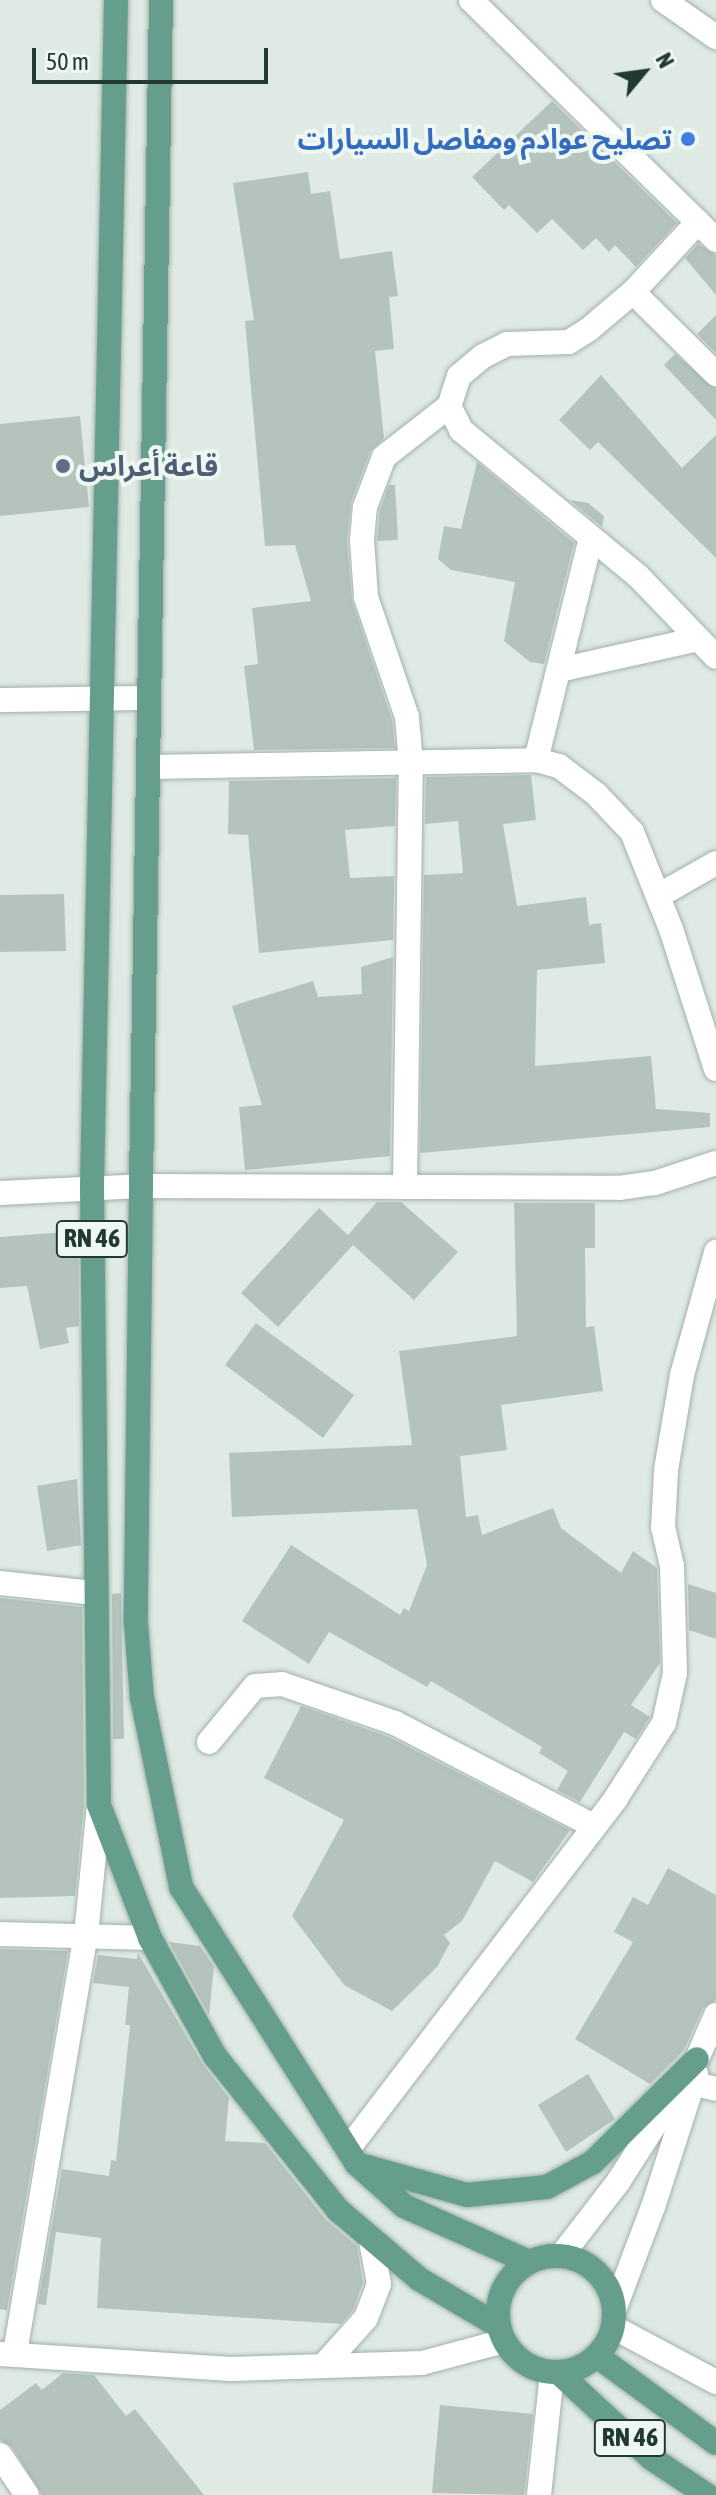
<!DOCTYPE html>
<html>
<head>
<meta charset="utf-8">
<style>
	body { margin:0 }
	#map { position:relative; width:716px; height:2495px; overflow:hidden; background:#dfeae4; font-family:"Asap Condensed","Noto Sans Arabic",sans-serif }
	div>[style] { position:absolute }
	.building>* { inset:0; background:#b4c4bd }
	.roads { filter:drop-shadow(0 0 2px #a2b1ab) drop-shadow(0 0 2px #a2b1ab) }
	.minor>* { height:24px; margin:-12px; padding:0 12px; transform-origin:12px; border-radius:12px; background:#fff }
	.tertiary>* { height:24px; margin:-12px; padding:0 12px; transform-origin:12px; border-radius:12px; background:#fff }
	.secondary>* { height:24px; margin:-12px; padding:0 12px; transform-origin:12px; border-radius:12px; background:#fff }
	.primary>* { height:24px; margin:-12px; padding:0 12px; transform-origin:12px; border-radius:12px; background:#659e8d }
	.primary>.ring { margin:-12px; padding:0; box-sizing:content-box; background:none; border:24px solid #659e8d; border-radius:50% }
	.dots>* { width:22px; height:22px; translate:-50% -50%; box-sizing:border-box; border:4px solid #eff7f3; border-radius:50% }
	span { translate:-50% -50%; white-space:nowrap; text-align:center; line-height:1.15; -webkit-text-stroke:8px #eff7f3; paint-order:stroke }
	.shield-label span { padding:2px 6px; background:#eff7f3; border:2px solid; border-radius:6px; -webkit-text-stroke-width:0 }
	.shield-label { font-size:26px; color:#213932; font-weight:700 }
	.shop-label { font-size:28px; color:#366cbe; font-weight:700 }
	.right { translate:-100% -50%; text-align:right }
	.service-label { font-size:28px; color:#4e5e75; font-weight:700 }
	.left { translate:0 -50%; text-align:left }
	.north { position:absolute; left:604px; top:32px; width:80px; height:80px; -webkit-text-stroke:6px #eff7f3; paint-order:stroke; rotate:61deg; font-size:22px; font-weight:700; line-height:32px; text-align:center; color:#213932 }
	.north::after { content:''; display:block; margin:auto; width:28px; height:36px; background:#213932; clip-path:polygon(50% 0,100% 100%,50% 72%,0 100%) }
	.scale { position:absolute; left:32px; top:48px; width:236px; height:36px; box-sizing:border-box; border:4px solid #213932; border-top:0; padding-left:10px; font-size:24px; line-height:28px; white-space:nowrap; color:#213932; -webkit-text-stroke:6px #eff7f3; paint-order:stroke }
</style>
</head>
<body>
<div id="map">
	<div class="building">
		<div style="clip-path:polygon(552px 101px,677px 223px,636px 267px,615px 245px,609px 252px,596px 238px,583px 250px,552px 219px,537px 233px,509px 205px,504px 210px,472px 177px)"></div>
		<div style="clip-path:polygon(308px 172px,311px 194px,330px 191px,340px 259px,392px 251px,398px 296px,389px 297px,394px 349px,375px 351px,384px 438px,370px 452px,351px 502px,347px 541px,352px 601px,392px 720px,395px 748px,254px 750px,244px 666px,258px 664px,252px 608px,311px 601px,295px 545px,265px 546px,245px 321px,254px 320px,233px 183px)"></div>
		<div style="clip-path:polygon(698px 244px,716px 255px,716px 295px,685px 258px)"></div>
		<div style="clip-path:polygon(716px 315px,716px 353px,697px 334px)"></div>
		<div style="clip-path:polygon(675px 354px,716px 389px,716px 420px,664px 365px)"></div>
		<div style="clip-path:polygon(601px 375px,682px 468px,716px 435px,716px 558px,598px 442px,590px 450px,559px 420px)"></div>
		<div style="clip-path:polygon(80px 416px,89px 507px,0 516px,0 424px)"></div>
		<div style="clip-path:polygon(477px 462px,574px 543px,544px 664px,530px 662px,504px 641px,515px 582px,451px 570px,438px 559px,444px 526px,461px 529px)"></div>
		<div style="clip-path:polygon(389px 485px,395px 485px,398px 540px,377px 541px,380px 510px)"></div>
		<div style="clip-path:polygon(570px 500px,588px 503px,604px 516px,602px 527px)"></div>
		<div style="clip-path:polygon(531px 775px,536px 820px,503px 824px,517px 906px,586px 897px,589px 925px,601px 923px,605px 963px,537px 970px,535px 1066px,651px 1056px,656px 1109px,710px 1113px,710px 1127px,420px 1153px,424px 875px,463px 873px,458px 821px,425px 824px,426px 777px)"></div>
		<div style="clip-path:polygon(396px 778px,395px 826px,345px 830px,350px 878px,394px 876px,393px 940px,259px 953px,248px 835px,228px 834px,229px 781px)"></div>
		<div style="clip-path:polygon(64px 894px,66px 951px,0 952px,0 895px)"></div>
		<div style="clip-path:polygon(393px 957px,390px 1156px,245px 1170px,239px 1107px,262px 1105px,232px 1006px,313px 981px,318px 997px,362px 994px,361px 967px)"></div>
		<div style="clip-path:polygon(377px 1202px,401px 1202px,458px 1252px,414px 1300px,353px 1245px,278px 1327px,241px 1293px,319px 1208px,348px 1235px)"></div>
		<div style="clip-path:polygon(514px 1203px,595px 1203px,595px 1248px,585px 1248px,586px 1327px,594px 1326px,603px 1391px,501px 1405px,507px 1450px,460px 1456px,466px 1517px,478px 1515px,482px 1535px,553px 1508px,561px 1528px,621px 1573px,633px 1551px,657px 1568px,660px 1663px,631px 1705px,650px 1717px,636px 1739px,624px 1732px,580px 1802px,557px 1790px,568px 1771px,539px 1753px,542px 1747px,431px 1681px,427px 1687px,329px 1632px,309px 1664px,242px 1621px,291px 1545px,400px 1615px,404px 1608px,409px 1611px,427px 1565px,417px 1509px,232px 1517px,229px 1453px,412px 1445px,399px 1351px,517px 1336px)"></div>
		<div style="clip-path:polygon(78px 1231px,79px 1326px,66px 1328px,69px 1343px,40px 1349px,27px 1286px,0 1288px,0 1237px)"></div>
		<div style="clip-path:polygon(256px 1323px,354px 1395px,323px 1438px,225px 1365px)"></div>
		<div style="clip-path:polygon(77px 1479px,81px 1545px,47px 1551px,37px 1486px)"></div>
		<div style="clip-path:polygon(688px 1584px,716px 1593px,716px 1639px,689px 1630px)"></div>
		<div style="clip-path:polygon(121px 1593px,124px 1739px,113px 1739px,112px 1594px)"></div>
		<div style="clip-path:polygon(0 1598px,82px 1607px,84px 1804px,75px 1896px,0 1898px)"></div>
		<div style="clip-path:polygon(301px 1706px,389px 1737px,570px 1830px,533px 1882px,495px 1861px,462px 1921px,444px 1935px,450px 1943px,437px 1967px,392px 2011px,344px 1985px,292px 1916px,344px 1820px,264px 1778px)"></div>
		<div style="clip-path:polygon(668px 1868px,716px 1895px,716px 2000px,703px 2008px,684px 2050px,650px 2084px,575px 2039px,633px 1942px,614px 1932px,633px 1897px,648px 1905px)"></div>
		<div style="clip-path:polygon(169px 1942px,200px 1946px,214px 1967px,209px 2015px)"></div>
		<div style="clip-path:polygon(0 1949px,68px 1951px,7px 2310px,0 2309px)"></div>
		<div style="clip-path:polygon(138px 1953px,202px 2063px,229px 2098px,225px 2141px,265px 2143px,326px 2220px,357px 2246px,363px 2283px,353px 2310px,341px 2324px,97px 2308px,101px 2238px,56px 2232px,46px 2305px,38px 2304px,64px 2157px,62px 2169px,109px 2176px,111px 2160px,116px 2161px,130px 2025px,125px 2025px,129px 1987px,93px 1983px,98px 1955px,137px 1959px)"></div>
		<div style="clip-path:polygon(588px 2074px,615px 2119px,566px 2152px,538px 2105px)"></div>
		<div style="clip-path:polygon(63px 2373px,94px 2375px,126px 2416px,135px 2409px,204px 2495px,42px 2495px,12px 2447px,0 2440px,0 2410px,36px 2383px,42px 2390px)"></div>
		<div style="clip-path:polygon(440px 2405px,533px 2414px,524px 2495px,432px 2493px)"></div>
	</div>
	<div class="roads">
		<div class="minor">
			<div style="left:663px;top:0;width:65px;rotate:34.9deg"></div>
			<div style="left:698px;top:222px;width:96px;rotate:132.9deg"></div>
			<div style="left:633px;top:292px;width:59px;rotate:139.8deg"></div>
			<div style="left:588px;top:330px;width:22px;rotate:148deg"></div>
			<div style="left:569px;top:342px;width:62px;rotate:178.2deg"></div>
			<div style="left:507px;top:344px;width:27px;rotate:153deg"></div>
			<div style="left:483px;top:356px;width:31px;rotate:140deg"></div>
			<div style="left:459px;top:376px;width:32px;rotate:108deg"></div>
			<div style="left:449px;top:406px;width:27px;rotate:63deg"></div>
			<div style="left:461px;top:430px;width:229px;rotate:39.5deg"></div>
			<div style="left:638px;top:576px;width:112px;rotate:46.1deg"></div>
			<div style="left:633px;top:292px;width:117px;rotate:44.7deg"></div>
			<div style="left:559px;top:670px;width:143px;rotate:-12.5deg"></div>
			<div style="left:0;top:700px;width:149px;rotate:-0.8deg"></div>
			<div style="left:536px;top:760px;width:226px;rotate:-76.1deg"></div>
			<div style="left:150px;top:767px;width:386px;rotate:-1deg"></div>
			<div style="left:536px;top:760px;width:24px;rotate:15deg"></div>
			<div style="left:559px;top:766px;width:46px;rotate:37.1deg"></div>
			<div style="left:596px;top:794px;width:52px;rotate:46.5deg"></div>
			<div style="left:632px;top:832px;width:105px;rotate:68.1deg"></div>
			<div style="left:671px;top:929px;width:147px;rotate:72.2deg"></div>
			<div style="left:658px;top:896px;width:67px;rotate:-29.6deg"></div>
			<div style="left:405px;top:1184px;width:420px;rotate:-89.2deg"></div>
			<div style="left:411px;top:764px;width:47px;rotate:-94.9deg"></div>
			<div style="left:407px;top:717px;width:127px;rotate:-108.9deg"></div>
			<div style="left:366px;top:597px;width:57px;rotate:-94deg"></div>
			<div style="left:362px;top:540px;width:33px;rotate:-85deg"></div>
			<div style="left:365px;top:507px;width:53px;rotate:-69.2deg"></div>
			<div style="left:384px;top:457px;width:83px;rotate:-38.1deg"></div>
			<div style="left:0;top:1193px;width:141px;rotate:-2.8deg"></div>
			<div style="left:141px;top:1186px;width:478px;rotate:0.2deg"></div>
			<div style="left:619px;top:1188px;width:36px;rotate:-8deg"></div>
			<div style="left:655px;top:1183px;width:64px;rotate:-18.2deg"></div>
			<div style="left:0;top:1583px;width:95px;rotate:6.1deg"></div>
			<div style="left:209px;top:1742px;width:72px;rotate:-50.6deg"></div>
			<div style="left:255px;top:1686px;width:27px;rotate:-4deg"></div>
			<div style="left:282px;top:1684px;width:120px;rotate:19deg"></div>
			<div style="left:395px;top:1723px;width:224px;rotate:27.4deg"></div>
			<div style="left:0;top:1934px;width:150px;rotate:1.5deg"></div>
			<div style="left:695px;top:2084px;width:22px;rotate:13deg"></div>
			<div style="left:348px;top:2149px;width:442px;rotate:-52.6deg"></div>
			<div style="left:616px;top:1798px;width:89px;rotate:-57.4deg"></div>
			<div style="left:664px;top:1723px;width:51px;rotate:-77.6deg"></div>
			<div style="left:675px;top:1673px;width:107px;rotate:-91.6deg"></div>
			<div style="left:672px;top:1566px;width:39px;rotate:-103deg"></div>
			<div style="left:663px;top:1528px;width:58px;rotate:-87deg"></div>
			<div style="left:666px;top:1470px;width:96px;rotate:-80.4deg"></div>
			<div style="left:682px;top:1375px;width:128px;rotate:-74.5deg"></div>
			<div style="left:15px;top:2353px;width:424px;rotate:-80.4deg"></div>
			<div style="left:86px;top:1935px;width:131px;rotate:-84.3deg"></div>
			<div style="left:0;top:2455px;width:48px;rotate:56deg"></div>
			<div style="left:539px;top:2495px;width:123px;rotate:-83.9deg"></div>
		</div>
		<div class="tertiary">
			<div style="left:561px;top:2256px;width:93px;rotate:-52.4deg"></div>
			<div style="left:618px;top:2182px;width:146px;rotate:-57.3deg"></div>
			<div style="left:697px;top:2059px;width:48px;rotate:-66.6deg"></div>
			<div style="left:614px;top:2310px;width:110px;rotate:-69.3deg"></div>
			<div style="left:653px;top:2207px;width:140px;rotate:-72.1deg"></div>
		</div>
		<div class="secondary">
			<div style="left:471px;top:0;width:343px;rotate:44.4deg"></div>
			<div style="left:613px;top:2327px;width:117px;rotate:28.1deg"></div>
			<div style="left:0;top:2354px;width:231px;rotate:3.7deg"></div>
			<div style="left:231px;top:2369px;width:191px;rotate:-1.8deg"></div>
			<div style="left:422px;top:2363px;width:85px;rotate:-15deg"></div>
			<div style="left:323px;top:2366px;width:64px;rotate:-48.1deg"></div>
			<div style="left:366px;top:2318px;width:36px;rotate:-69deg"></div>
			<div style="left:379px;top:2284px;width:44px;rotate:-100.5deg"></div>
		</div>
		<div class="primary">
			<div style="left:116px;top:0;width:1188px;rotate:91.16deg"></div>
			<div style="left:92px;top:1188px;width:617px;rotate:89.35deg"></div>
			<div style="left:99px;top:1805px;width:142px;rotate:69deg"></div>
			<div style="left:150px;top:1938px;width:135px;rotate:61.2deg"></div>
			<div style="left:215px;top:2056px;width:197px;rotate:51.4deg"></div>
			<div style="left:338px;top:2210px;width:106px;rotate:40.4deg"></div>
			<div style="left:419px;top:2279px;width:93px;rotate:30.4deg"></div>
			<div style="left:161px;top:0;width:1186px;rotate:90.97deg"></div>
			<div style="left:141px;top:1186px;width:438px;rotate:90.7deg"></div>
			<div style="left:136px;top:1624px;width:74px;rotate:85.4deg"></div>
			<div style="left:142px;top:1698px;width:193px;rotate:78.3deg"></div>
			<div style="left:181px;top:1887px;width:328px;rotate:57.6deg"></div>
			<div style="left:357px;top:2164px;width:63px;rotate:41.8deg"></div>
			<div style="left:404px;top:2206px;width:137px;rotate:24.1deg"></div>
			<div style="left:364px;top:2166px;width:107px;rotate:15.7deg"></div>
			<div style="left:467px;top:2195px;width:80px;rotate:-5.7deg"></div>
			<div style="left:547px;top:2187px;width:52px;rotate:-28.5deg"></div>
			<div style="left:593px;top:2162px;width:146px;rotate:-44.7deg"></div>
			<div class="ring" style="left:498px;top:2256px;width:92px;height:92px"></div>
			<div style="left:597px;top:2356px;width:147px;rotate:36.2deg"></div>
			<div style="left:559px;top:2373px;width:125px;rotate:42.7deg"></div>
			<div style="left:651px;top:2458px;width:67px;rotate:33.5deg"></div>
		</div>
	</div>
	<div class="dots">
		<div style="left:688px;top:139px;background:#3f7fe0"></div>
		<div style="left:63px;top:466px;background:#5c6f8a"></div>
	</div>
	<div class="shield-label">
		<span style="left:92px;top:1239px">RN 46</span>
		<span style="left:630px;top:2438px">RN 46</span>
	</div>
	<div class="shop-label">
		<span class="right" style="left:672px;top:139px">تصليح عوادم ومفاصل السيارات</span>
	</div>
	<div class="service-label">
		<span class="left" style="left:79px;top:466px">قاعة أعراس</span>
	</div>
	<div class="north">N</div>
	<div class="scale">50 m</div>
</div>
</body>
</html>
